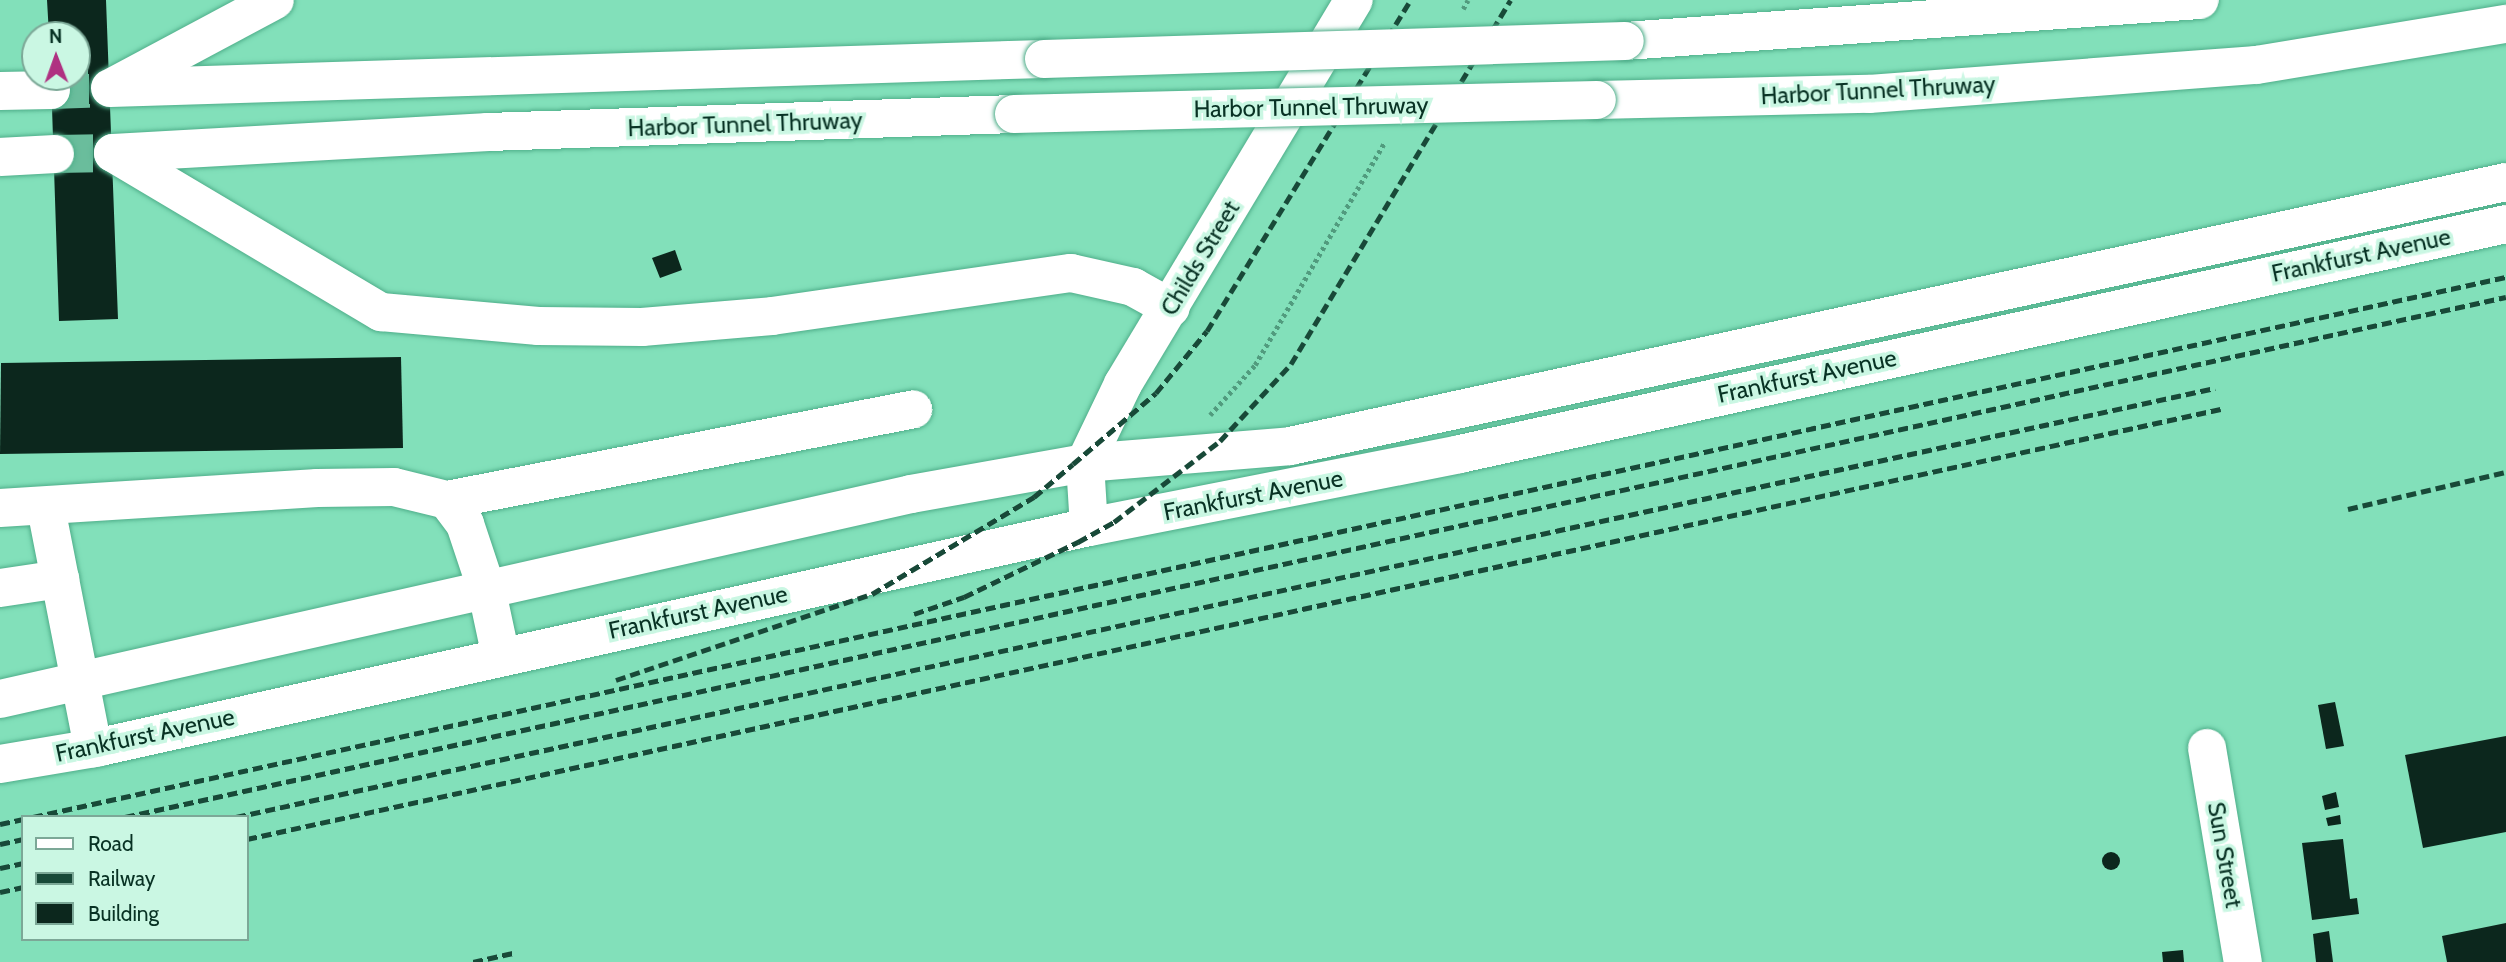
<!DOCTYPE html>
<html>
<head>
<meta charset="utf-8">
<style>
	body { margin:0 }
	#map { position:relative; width:2506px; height:962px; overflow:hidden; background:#82e0ba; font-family:Cabin,sans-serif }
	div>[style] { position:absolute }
	.building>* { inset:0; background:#0c271d }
	.round { border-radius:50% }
	.highway-tunnel>* { height:38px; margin-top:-19px; transform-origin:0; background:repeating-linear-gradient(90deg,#6abd9c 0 38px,transparent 0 57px) }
	.path>* { height:4.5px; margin-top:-2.25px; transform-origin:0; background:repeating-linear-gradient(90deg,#519b7e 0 3.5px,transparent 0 7px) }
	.roads { filter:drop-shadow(0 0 2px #4fae8a) drop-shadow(0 0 2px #4fae8a) }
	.minor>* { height:38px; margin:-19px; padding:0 19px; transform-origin:19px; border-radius:19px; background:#fff }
	.major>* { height:38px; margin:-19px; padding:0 19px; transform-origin:19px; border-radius:19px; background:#fff }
	.highway>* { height:38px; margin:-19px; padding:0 19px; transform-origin:19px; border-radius:19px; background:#fff }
	.rail>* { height:5px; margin-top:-2.5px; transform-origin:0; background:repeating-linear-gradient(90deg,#184938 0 10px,transparent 0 15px) }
	.bridges { filter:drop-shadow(0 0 2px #4fae8a) drop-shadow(0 0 2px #4fae8a) }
	.highway-bridge>* { height:38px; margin:-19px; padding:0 19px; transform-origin:19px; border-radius:19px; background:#fff }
	span { translate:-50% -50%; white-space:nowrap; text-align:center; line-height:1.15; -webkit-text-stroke:7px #caf7e3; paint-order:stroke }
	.street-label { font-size:24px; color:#083224 }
	.legend { position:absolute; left:21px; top:815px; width:228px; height:126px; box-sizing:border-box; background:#caf7e3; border:2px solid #7ca897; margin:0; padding:9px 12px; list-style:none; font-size:21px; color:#083224 }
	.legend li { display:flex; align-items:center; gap:14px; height:35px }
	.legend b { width:35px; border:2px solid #7ca897 }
	.north { position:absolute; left:21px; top:21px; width:70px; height:70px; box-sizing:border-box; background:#caf7e3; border:2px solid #7ca897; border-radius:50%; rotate:359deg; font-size:19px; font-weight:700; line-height:28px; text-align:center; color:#083224 }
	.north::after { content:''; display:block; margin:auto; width:24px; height:32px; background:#af3181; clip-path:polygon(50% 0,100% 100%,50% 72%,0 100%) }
</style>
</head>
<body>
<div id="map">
	<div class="building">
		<div style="clip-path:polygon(47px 0,106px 0,118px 319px,59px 321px,51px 77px,77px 77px,77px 35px,49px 35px)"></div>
		<div style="clip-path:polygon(675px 250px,682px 270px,660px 278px,652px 258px)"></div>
		<div style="clip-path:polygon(401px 357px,403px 448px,0 454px,1px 363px)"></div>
		<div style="clip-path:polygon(2335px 702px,2344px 746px,2326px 749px,2318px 705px)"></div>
		<div style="clip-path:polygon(2506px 736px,2506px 832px,2423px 848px,2405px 755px)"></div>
		<div style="clip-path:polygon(2336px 792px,2339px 807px,2325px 810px,2322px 796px)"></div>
		<div style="clip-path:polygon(2340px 815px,2341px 824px,2328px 826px,2326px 818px)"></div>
		<div style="clip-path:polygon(2343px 839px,2350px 899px,2357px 898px,2359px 914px,2312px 920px,2302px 843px)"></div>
		<div class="round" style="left:2102px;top:852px;width:18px;height:18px"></div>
		<div style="clip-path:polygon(2506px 923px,2506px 962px,2447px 962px,2442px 936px)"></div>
		<div style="clip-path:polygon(2329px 931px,2333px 962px,2316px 962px,2313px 934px)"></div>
		<div style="clip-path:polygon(2183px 950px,2184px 962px,2163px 962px,2162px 952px)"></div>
	</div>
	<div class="highway-tunnel">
		<div style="left:51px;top:90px;width:59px;rotate:-1.9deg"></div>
		<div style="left:55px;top:154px;width:58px;rotate:-1deg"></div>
	</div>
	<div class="path">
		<div style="left:1463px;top:9px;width:10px;rotate:-61deg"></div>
		<div style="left:1210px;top:415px;width:67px;rotate:-48deg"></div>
		<div style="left:1255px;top:365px;width:257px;rotate:-59.8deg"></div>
	</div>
	<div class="roads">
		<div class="minor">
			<div style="left:1085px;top:463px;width:206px;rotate:-4.7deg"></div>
			<div style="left:1290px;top:446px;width:1244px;rotate:-12.25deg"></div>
			<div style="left:447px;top:500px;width:475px;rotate:-11deg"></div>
			<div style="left:0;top:508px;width:318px;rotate:-3.6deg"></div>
			<div style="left:317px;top:488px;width:77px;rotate:-0.7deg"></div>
			<div style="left:394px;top:487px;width:55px;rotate:13.8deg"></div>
			<div style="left:447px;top:500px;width:30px;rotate:53deg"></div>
			<div style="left:465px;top:524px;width:66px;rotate:71.6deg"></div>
			<div style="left:486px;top:587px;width:72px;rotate:77.9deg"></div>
			<div style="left:46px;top:508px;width:245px;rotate:78.9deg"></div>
			<div style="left:1089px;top:527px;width:378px;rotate:-11.1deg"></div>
			<div style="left:1460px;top:454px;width:1071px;rotate:-12.4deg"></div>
			<div style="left:0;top:588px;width:61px;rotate:-8.5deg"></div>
			<div style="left:2207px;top:748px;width:217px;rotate:80.5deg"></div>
		</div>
		<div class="major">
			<div style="left:0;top:699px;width:934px;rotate:-12.68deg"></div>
			<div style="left:911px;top:494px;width:177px;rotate:-10.1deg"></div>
			<div style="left:0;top:764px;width:101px;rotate:-9.6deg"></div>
			<div style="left:100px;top:747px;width:1013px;rotate:-12.54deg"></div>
			<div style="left:1089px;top:527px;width:64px;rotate:-93.6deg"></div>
			<div style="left:1085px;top:463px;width:88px;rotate:-64.3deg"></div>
			<div style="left:1123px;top:384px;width:448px;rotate:-59deg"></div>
		</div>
		<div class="highway">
			<div style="left:1625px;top:41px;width:576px;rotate:-4.08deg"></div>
			<div style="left:116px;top:85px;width:180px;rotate:-28.1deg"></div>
			<div style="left:110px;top:88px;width:934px;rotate:-1.78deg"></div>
			<div style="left:0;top:91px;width:51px;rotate:-1.1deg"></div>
			<div style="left:1597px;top:100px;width:272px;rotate:-1.3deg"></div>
			<div style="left:1869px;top:94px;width:389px;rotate:-4.3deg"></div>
			<div style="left:2257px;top:65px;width:252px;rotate:-9.4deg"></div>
			<div style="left:113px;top:153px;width:312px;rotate:30.7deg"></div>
			<div style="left:381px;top:312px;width:158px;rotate:5.1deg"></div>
			<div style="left:538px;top:326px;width:104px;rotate:0.6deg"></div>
			<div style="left:642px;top:327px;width:130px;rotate:-4.8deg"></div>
			<div style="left:772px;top:316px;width:302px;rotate:-8.2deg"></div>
			<div style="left:1071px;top:273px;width:64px;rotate:12.7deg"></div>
			<div style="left:1133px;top:287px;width:43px;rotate:28.9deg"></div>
			<div style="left:113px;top:153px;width:376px;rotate:-3.2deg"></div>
			<div style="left:488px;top:132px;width:526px;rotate:-1.96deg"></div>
			<div style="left:0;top:157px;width:55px;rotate:-3.1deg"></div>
		</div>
	</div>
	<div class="rail">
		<div style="left:2348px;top:509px;width:162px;rotate:-13.2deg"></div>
		<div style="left:914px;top:614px;width:53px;rotate:-18.8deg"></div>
		<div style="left:964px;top:597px;width:127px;rotate:-25.8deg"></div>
		<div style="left:1078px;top:542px;width:41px;rotate:-29.1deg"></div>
		<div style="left:1114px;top:522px;width:133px;rotate:-37.4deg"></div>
		<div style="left:1220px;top:441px;width:105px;rotate:-47.3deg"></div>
		<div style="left:1291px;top:364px;width:425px;rotate:-58.9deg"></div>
		<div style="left:616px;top:680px;width:270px;rotate:-18.6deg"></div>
		<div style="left:872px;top:594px;width:189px;rotate:-30.9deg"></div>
		<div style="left:1034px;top:497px;width:51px;rotate:-40.2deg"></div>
		<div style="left:1073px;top:464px;width:109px;rotate:-40.5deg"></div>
		<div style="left:1156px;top:393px;width:80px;rotate:-50.6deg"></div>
		<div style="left:1207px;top:331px;width:389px;rotate:-58.4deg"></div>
		<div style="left:33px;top:817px;width:2531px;rotate:-12.32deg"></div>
		<div style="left:125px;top:817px;width:2437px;rotate:-12.32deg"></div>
		<div style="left:236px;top:817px;width:2025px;rotate:-12.23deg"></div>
		<div style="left:0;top:824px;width:24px;rotate:-12deg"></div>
		<div style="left:247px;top:839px;width:2020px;rotate:-12.29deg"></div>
		<div style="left:0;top:844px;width:24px;rotate:-12deg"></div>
		<div style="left:0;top:868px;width:24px;rotate:-12deg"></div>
		<div style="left:0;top:892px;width:24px;rotate:-12deg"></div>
		<div style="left:473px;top:962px;width:41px;rotate:-12.7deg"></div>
	</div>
	<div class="bridges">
		<div class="highway-bridge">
			<div style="left:1044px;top:59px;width:581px;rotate:-1.77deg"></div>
			<div style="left:1014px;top:114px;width:583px;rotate:-1.38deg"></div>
		</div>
	</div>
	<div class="street-label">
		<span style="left:1878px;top:90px;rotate:-3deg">Harbor Tunnel Thruway</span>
		<span style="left:1311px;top:107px;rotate:-1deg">Harbor Tunnel Thruway</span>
		<span style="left:745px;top:124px;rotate:-2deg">Harbor Tunnel Thruway</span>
		<span style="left:2361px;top:255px;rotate:-12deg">Frankfurst Avenue</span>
		<span style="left:1200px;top:258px;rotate:-59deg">Childs Street</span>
		<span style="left:1807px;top:376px;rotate:-12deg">Frankfurst Avenue</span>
		<span style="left:1253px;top:495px;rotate:-11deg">Frankfurst Avenue</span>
		<span style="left:698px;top:612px;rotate:-12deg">Frankfurst Avenue</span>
		<span style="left:145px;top:735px;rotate:-12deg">Frankfurst Avenue</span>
		<span style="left:2225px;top:855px;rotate:80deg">Sun Street</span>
	</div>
	<ul class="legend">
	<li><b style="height:9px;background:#fff"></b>Road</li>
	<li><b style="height:9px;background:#184938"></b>Railway</li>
	<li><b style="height:19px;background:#0c271d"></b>Building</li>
	</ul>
	<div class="north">N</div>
</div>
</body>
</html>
